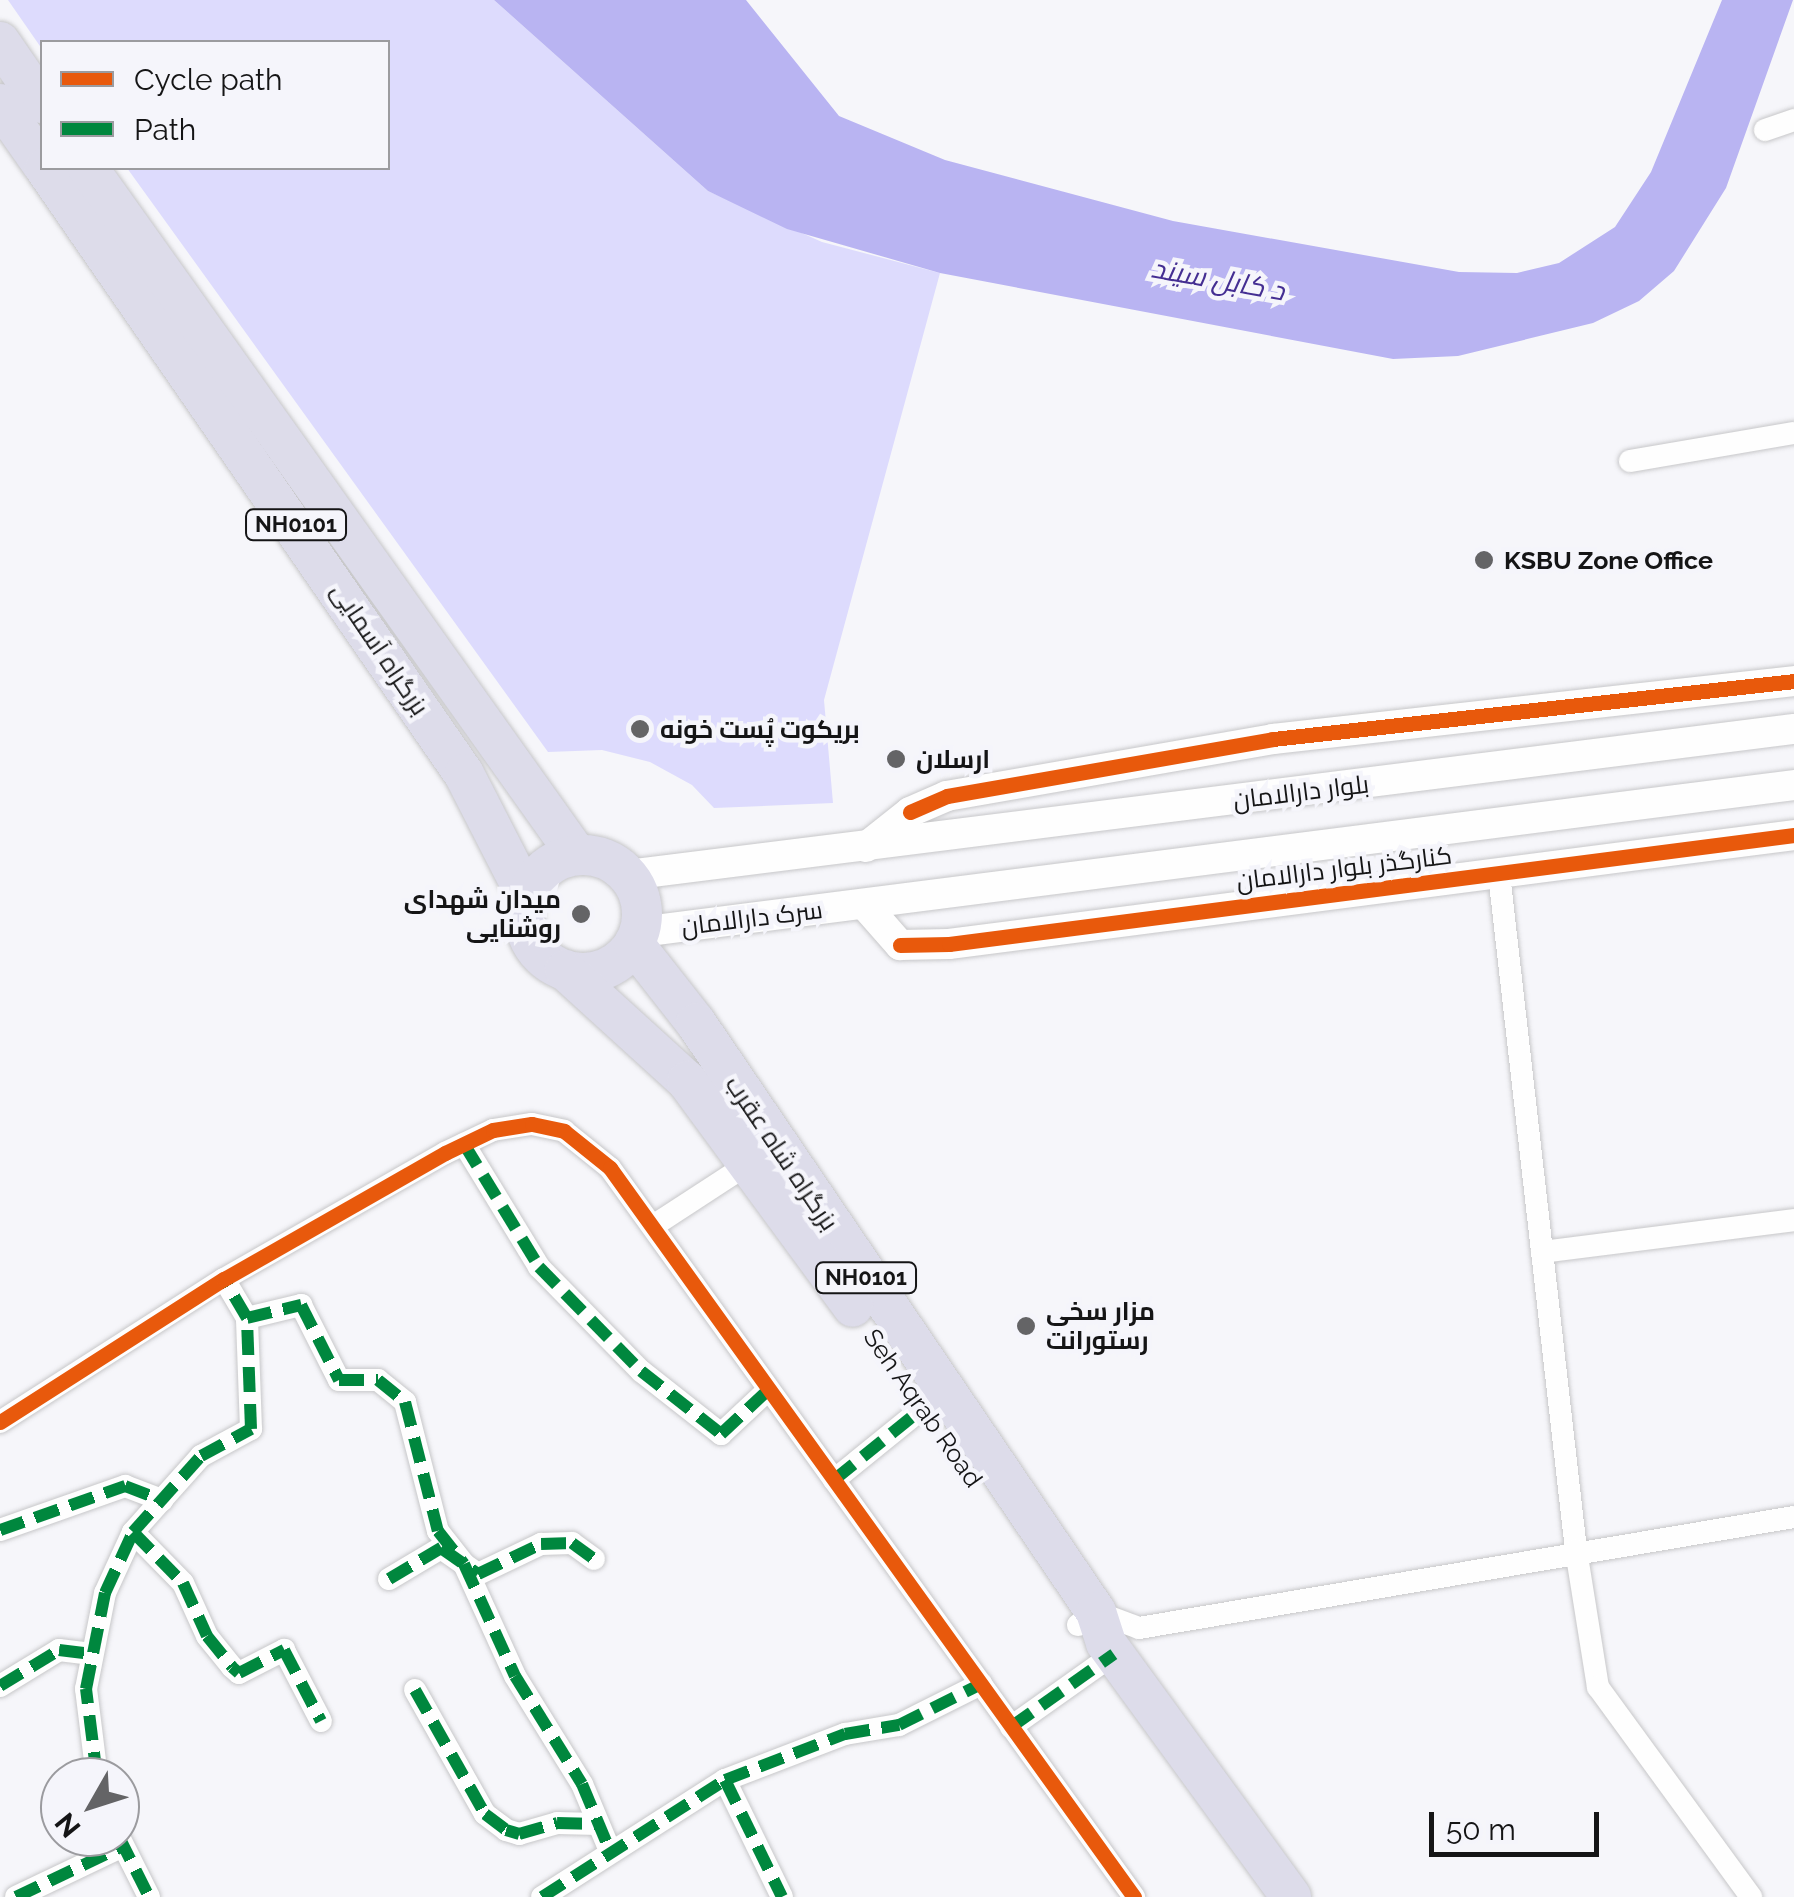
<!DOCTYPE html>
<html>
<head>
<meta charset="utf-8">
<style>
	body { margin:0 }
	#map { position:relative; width:1794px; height:1897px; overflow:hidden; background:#f6f6fa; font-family:Raleway,Cairo,sans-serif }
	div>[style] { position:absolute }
	.green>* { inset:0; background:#dddbfd }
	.water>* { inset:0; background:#b9b4f2 }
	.roads { filter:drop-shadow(0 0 2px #c7c7c9) drop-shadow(0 0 2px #c7c7c9) }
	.street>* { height:22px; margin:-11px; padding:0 11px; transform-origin:11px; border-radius:11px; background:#fefefe }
	.secondary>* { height:30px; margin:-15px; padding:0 15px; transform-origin:15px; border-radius:15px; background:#fefefe }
	.highway>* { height:40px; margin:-20px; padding:0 20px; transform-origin:20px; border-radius:20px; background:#dddcea }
	.highway>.ring { margin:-20px; padding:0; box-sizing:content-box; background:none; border:40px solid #dddcea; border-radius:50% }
	.quiet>* { height:12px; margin-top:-6px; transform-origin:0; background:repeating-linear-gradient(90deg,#00873e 0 25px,transparent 0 37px) }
	.cycleway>* { height:15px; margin:-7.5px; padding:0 7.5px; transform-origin:7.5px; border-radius:7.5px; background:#e8590c }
	.dots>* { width:28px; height:28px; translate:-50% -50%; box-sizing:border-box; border:5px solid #f5f5fb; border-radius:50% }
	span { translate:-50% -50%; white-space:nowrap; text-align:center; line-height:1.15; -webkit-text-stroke:9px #f5f5fb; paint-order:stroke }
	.shield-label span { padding:2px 8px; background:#f5f5fb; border:2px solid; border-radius:8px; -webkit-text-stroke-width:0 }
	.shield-label { font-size:22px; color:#151516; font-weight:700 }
	.poi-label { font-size:25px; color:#151516; font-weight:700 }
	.left { translate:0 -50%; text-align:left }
	.right { translate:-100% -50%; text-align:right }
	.street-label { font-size:25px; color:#151516 }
	.water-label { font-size:28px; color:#442e92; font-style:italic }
	.legend { position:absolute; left:40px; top:40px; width:350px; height:130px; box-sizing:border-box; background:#f5f5fb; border:2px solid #9b9b9f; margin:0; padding:12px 18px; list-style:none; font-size:30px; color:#151516 }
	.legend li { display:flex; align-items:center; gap:20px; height:50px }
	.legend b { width:50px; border:2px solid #9b9b9f }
	.north { position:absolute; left:40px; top:1757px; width:100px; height:100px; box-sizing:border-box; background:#f5f5fb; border:2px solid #9b9b9f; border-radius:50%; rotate:231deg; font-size:28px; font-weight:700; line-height:40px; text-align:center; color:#151516 }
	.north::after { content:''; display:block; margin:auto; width:35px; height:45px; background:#646466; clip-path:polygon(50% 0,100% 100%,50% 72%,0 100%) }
	.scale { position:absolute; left:1429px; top:1812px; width:170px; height:45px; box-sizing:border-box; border:5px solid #151516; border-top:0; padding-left:12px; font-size:30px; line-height:35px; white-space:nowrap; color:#151516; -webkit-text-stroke:8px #f5f5fb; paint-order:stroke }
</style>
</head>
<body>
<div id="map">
	<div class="green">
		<div style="clip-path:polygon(8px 0,494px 0,708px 191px,822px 242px,940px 273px,824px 700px,833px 803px,714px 808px,692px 785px,650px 762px,602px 750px,548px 752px,127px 168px,388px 168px,388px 42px,42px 42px,42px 49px)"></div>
	</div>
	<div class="water">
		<div style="clip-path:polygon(494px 0,746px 0,839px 116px,945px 160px,1173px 221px,1459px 272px,1517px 273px,1559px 263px,1615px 227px,1651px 172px,1722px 0,1793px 0,1726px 188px,1674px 271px,1639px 301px,1593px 323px,1458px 356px,1393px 359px,940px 273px,787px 229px,708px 191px)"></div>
	</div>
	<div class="roads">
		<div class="street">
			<div style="left:1765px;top:130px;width:31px;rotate:-19deg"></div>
			<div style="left:1630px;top:461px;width:166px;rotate:-9.7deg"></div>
			<div style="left:1499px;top:874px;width:680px;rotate:83.5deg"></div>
			<div style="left:1576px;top:1550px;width:139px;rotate:80.9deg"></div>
			<div style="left:1598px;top:1687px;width:260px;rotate:53.9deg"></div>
			<div style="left:464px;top:1144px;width:144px;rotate:58.6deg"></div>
			<div style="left:539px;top:1267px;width:146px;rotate:45.6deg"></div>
			<div style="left:641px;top:1371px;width:102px;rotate:38.2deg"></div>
			<div style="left:721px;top:1434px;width:64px;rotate:-43.1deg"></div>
			<div style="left:653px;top:1226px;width:117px;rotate:-33.1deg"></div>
			<div style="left:1542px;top:1252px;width:254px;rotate:-7.2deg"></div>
			<div style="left:247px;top:1318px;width:56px;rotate:-13.5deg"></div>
			<div style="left:301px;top:1305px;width:84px;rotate:63.1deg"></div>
			<div style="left:339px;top:1380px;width:39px"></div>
			<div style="left:378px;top:1380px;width:35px;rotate:39deg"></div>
			<div style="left:405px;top:1402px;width:133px;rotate:75.7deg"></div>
			<div style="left:438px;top:1531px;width:42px;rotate:51.8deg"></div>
			<div style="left:464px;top:1564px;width:123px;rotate:65.5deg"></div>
			<div style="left:515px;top:1676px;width:127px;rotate:58.2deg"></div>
			<div style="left:582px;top:1784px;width:73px;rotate:67.3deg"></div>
			<div style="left:0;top:1422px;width:266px;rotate:-32.6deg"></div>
			<div style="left:224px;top:1279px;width:254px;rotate:-29.7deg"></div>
			<div style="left:445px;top:1153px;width:53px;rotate:-25.6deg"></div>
			<div style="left:493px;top:1130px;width:39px;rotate:-9deg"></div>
			<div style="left:532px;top:1124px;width:33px;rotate:12deg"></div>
			<div style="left:564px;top:1131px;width:59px;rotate:38.8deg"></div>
			<div style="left:610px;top:1168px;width:898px;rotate:54.29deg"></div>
			<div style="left:834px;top:1480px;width:114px;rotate:-39deg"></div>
			<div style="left:0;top:1530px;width:133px;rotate:-19.4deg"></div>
			<div style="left:125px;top:1486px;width:40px;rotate:21deg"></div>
			<div style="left:133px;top:1532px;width:71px;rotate:45.6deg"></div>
			<div style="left:183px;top:1583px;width:58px;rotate:65.6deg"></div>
			<div style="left:207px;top:1636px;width:40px;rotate:51deg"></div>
			<div style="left:232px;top:1667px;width:9px;rotate:41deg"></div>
			<div style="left:239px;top:1673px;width:51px;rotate:-27.1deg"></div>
			<div style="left:284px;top:1650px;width:80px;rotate:62.5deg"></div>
			<div style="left:389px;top:1579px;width:61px;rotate:-30.8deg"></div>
			<div style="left:441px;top:1548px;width:45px;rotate:35.1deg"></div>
			<div style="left:478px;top:1574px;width:70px;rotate:-25.5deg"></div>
			<div style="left:541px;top:1544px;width:31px;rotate:-2deg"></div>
			<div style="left:572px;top:1543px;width:27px;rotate:36deg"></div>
			<div style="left:1078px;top:1625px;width:22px;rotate:-36deg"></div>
			<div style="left:1096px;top:1612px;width:46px;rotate:20.4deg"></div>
			<div style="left:1139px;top:1628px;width:664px;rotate:-9.62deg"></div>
			<div style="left:0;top:1686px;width:69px;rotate:-31.4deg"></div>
			<div style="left:59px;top:1650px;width:31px;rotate:7deg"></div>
			<div style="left:415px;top:1690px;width:142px;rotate:60.6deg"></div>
			<div style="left:485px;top:1814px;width:26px;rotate:37deg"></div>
			<div style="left:506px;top:1830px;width:14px;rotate:17deg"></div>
			<div style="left:519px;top:1834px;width:40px;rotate:-16deg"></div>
			<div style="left:557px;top:1823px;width:41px;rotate:1.4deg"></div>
			<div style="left:1011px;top:1727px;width:126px;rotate:-35.3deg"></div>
			<div style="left:97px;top:1777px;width:89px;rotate:-97.1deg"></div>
			<div style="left:86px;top:1689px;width:98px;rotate:-78.8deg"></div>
			<div style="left:105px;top:1593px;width:67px;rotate:-65.3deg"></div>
			<div style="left:133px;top:1532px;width:102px;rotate:-48.2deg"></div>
			<div style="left:201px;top:1456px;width:57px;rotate:-28.4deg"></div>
			<div style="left:251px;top:1429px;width:111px;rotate:-92.1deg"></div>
			<div style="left:247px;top:1318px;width:45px;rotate:-120.5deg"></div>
			<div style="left:725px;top:1780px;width:130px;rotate:64deg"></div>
			<div style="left:119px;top:1837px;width:67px;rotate:63.4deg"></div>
			<div style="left:16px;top:1897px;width:116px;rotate:-25.5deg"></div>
			<div style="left:542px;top:1897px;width:217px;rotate:-32.6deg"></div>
			<div style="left:725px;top:1780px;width:129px;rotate:-21deg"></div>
			<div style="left:845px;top:1734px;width:55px;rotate:-9.5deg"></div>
			<div style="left:899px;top:1725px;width:92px;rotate:-26.6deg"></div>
		</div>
		<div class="secondary">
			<div style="left:866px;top:847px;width:56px;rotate:-38.5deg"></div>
			<div style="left:910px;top:812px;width:40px;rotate:-23.4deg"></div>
			<div style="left:947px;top:796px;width:331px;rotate:-9.9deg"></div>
			<div style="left:1273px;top:739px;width:524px;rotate:-6.35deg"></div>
			<div style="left:628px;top:875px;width:1175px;rotate:-7.14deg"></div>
			<div style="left:864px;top:904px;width:55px;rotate:48.7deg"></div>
			<div style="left:900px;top:945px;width:49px;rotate:-1.2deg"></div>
			<div style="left:949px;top:944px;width:852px;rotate:-7.35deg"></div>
			<div style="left:640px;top:932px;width:1163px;rotate:-7.26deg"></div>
		</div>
		<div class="highway">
			<div style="left:0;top:42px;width:74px;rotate:55.5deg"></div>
			<div style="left:0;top:104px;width:73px;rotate:55deg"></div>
			<div style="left:45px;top:168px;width:737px;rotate:55.34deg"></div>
			<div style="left:464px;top:774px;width:136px;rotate:62.9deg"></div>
			<div style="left:88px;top:168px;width:843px;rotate:54.56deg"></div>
			<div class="ring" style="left:524px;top:855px;width:78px;height:78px"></div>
			<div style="left:634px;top:944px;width:100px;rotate:51.9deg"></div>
			<div style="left:696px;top:1023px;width:712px;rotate:55.82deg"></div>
			<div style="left:1096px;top:1612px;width:33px;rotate:72deg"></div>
			<div style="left:1106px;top:1643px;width:314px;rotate:53.9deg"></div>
			<div style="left:565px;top:970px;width:165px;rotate:42.3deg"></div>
			<div style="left:687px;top:1081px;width:280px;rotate:53.7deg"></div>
		</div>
	</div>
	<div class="quiet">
		<div style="left:464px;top:1144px;width:144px;rotate:58.6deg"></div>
		<div style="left:539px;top:1267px;width:146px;rotate:45.6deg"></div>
		<div style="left:641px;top:1371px;width:102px;rotate:38.2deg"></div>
		<div style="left:721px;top:1434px;width:64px;rotate:-43.1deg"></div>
		<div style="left:247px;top:1318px;width:56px;rotate:-13.5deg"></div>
		<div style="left:301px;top:1305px;width:84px;rotate:63.1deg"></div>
		<div style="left:339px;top:1380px;width:39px"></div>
		<div style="left:378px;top:1380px;width:35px;rotate:39deg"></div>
		<div style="left:405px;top:1402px;width:133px;rotate:75.7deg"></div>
		<div style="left:438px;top:1531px;width:42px;rotate:51.8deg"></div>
		<div style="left:464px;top:1564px;width:123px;rotate:65.5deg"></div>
		<div style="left:515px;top:1676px;width:127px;rotate:58.2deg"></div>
		<div style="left:582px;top:1784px;width:73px;rotate:67.3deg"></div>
		<div style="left:834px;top:1480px;width:114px;rotate:-39deg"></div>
		<div style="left:0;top:1530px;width:133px;rotate:-19.4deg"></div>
		<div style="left:125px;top:1486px;width:40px;rotate:21deg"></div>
		<div style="left:133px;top:1532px;width:71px;rotate:45.6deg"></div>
		<div style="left:183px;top:1583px;width:58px;rotate:65.6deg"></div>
		<div style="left:207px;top:1636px;width:40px;rotate:51deg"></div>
		<div style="left:232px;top:1667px;width:9px;rotate:41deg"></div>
		<div style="left:239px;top:1673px;width:51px;rotate:-27.1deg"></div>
		<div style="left:284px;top:1650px;width:80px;rotate:62.5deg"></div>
		<div style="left:389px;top:1579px;width:61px;rotate:-30.8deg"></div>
		<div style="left:441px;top:1548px;width:45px;rotate:35.1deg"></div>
		<div style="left:478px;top:1574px;width:70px;rotate:-25.5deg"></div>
		<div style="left:541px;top:1544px;width:31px;rotate:-2deg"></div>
		<div style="left:572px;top:1543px;width:27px;rotate:36deg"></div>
		<div style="left:0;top:1686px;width:69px;rotate:-31.4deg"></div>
		<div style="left:59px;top:1650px;width:31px;rotate:7deg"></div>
		<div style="left:415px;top:1690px;width:142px;rotate:60.6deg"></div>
		<div style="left:485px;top:1814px;width:26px;rotate:37deg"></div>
		<div style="left:506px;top:1830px;width:14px;rotate:17deg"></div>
		<div style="left:519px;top:1834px;width:40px;rotate:-16deg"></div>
		<div style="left:557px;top:1823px;width:41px;rotate:1.4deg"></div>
		<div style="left:1011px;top:1727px;width:126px;rotate:-35.3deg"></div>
		<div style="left:97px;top:1777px;width:89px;rotate:-97.1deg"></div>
		<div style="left:86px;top:1689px;width:98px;rotate:-78.8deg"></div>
		<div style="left:105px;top:1593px;width:67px;rotate:-65.3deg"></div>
		<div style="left:133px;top:1532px;width:102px;rotate:-48.2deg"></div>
		<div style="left:201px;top:1456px;width:57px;rotate:-28.4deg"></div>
		<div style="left:251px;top:1429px;width:111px;rotate:-92.1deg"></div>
		<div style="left:247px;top:1318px;width:45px;rotate:-120.5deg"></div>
		<div style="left:725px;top:1780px;width:130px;rotate:64deg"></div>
		<div style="left:119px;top:1837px;width:67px;rotate:63.4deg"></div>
		<div style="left:16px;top:1897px;width:116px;rotate:-25.5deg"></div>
		<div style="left:542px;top:1897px;width:217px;rotate:-32.6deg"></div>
		<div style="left:725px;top:1780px;width:129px;rotate:-21deg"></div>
		<div style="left:845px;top:1734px;width:55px;rotate:-9.5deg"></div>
		<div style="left:899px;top:1725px;width:92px;rotate:-26.6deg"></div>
	</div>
	<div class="cycleway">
		<div style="left:910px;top:812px;width:40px;rotate:-23.4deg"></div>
		<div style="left:947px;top:796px;width:331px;rotate:-9.9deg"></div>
		<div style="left:1273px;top:739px;width:524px;rotate:-6.35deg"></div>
		<div style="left:900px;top:945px;width:49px;rotate:-1.2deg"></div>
		<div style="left:949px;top:944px;width:852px;rotate:-7.35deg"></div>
		<div style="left:0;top:1422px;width:266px;rotate:-32.6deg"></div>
		<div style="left:224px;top:1279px;width:254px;rotate:-29.7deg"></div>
		<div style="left:445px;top:1153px;width:53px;rotate:-25.6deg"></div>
		<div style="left:493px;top:1130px;width:39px;rotate:-9deg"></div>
		<div style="left:532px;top:1124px;width:33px;rotate:12deg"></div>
		<div style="left:564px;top:1131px;width:59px;rotate:38.8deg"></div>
		<div style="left:610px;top:1168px;width:898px;rotate:54.29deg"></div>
	</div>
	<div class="dots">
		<div style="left:1484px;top:560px;background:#646466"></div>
		<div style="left:640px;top:729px;background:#646466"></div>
		<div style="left:896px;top:759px;background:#646466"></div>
		<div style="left:581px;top:914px;background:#646466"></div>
		<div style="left:1026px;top:1326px;background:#646466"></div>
	</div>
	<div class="shield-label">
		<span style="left:296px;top:525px">NH0101</span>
		<span style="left:866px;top:1278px">NH0101</span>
	</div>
	<div class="poi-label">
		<span class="left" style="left:1504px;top:560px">KSBU Zone Office</span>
		<span class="left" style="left:660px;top:729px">بریکوت پُست خونه</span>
		<span class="left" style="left:916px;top:759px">ارسلان</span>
		<span class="right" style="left:561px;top:914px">میدان شهدای<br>روشنایی</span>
		<span class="left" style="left:1046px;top:1326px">مزار سخی<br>رستورانت</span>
	</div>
	<div class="street-label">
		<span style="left:380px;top:649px;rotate:56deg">بزرگراه آسمایی</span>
		<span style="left:1301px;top:792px;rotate:-7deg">بلوار دارالامان</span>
		<span style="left:1344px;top:868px;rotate:-7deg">کنارگذر بلوار دارالامان</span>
		<span style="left:752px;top:918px;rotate:-7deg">سرک دارالامان</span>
		<span style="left:782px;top:1153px;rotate:56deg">بزرگراه شاه عقرب</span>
		<span style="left:923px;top:1408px;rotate:55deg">Seh Aqrab Road</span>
	</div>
	<div class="water-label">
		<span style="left:1218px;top:280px;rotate:10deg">د کابل سيند</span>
	</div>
	<ul class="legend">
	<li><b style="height:12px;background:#e8590c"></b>Cycle path</li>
	<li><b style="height:12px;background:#00873e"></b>Path</li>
	</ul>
	<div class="north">N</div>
	<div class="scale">50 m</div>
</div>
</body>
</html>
